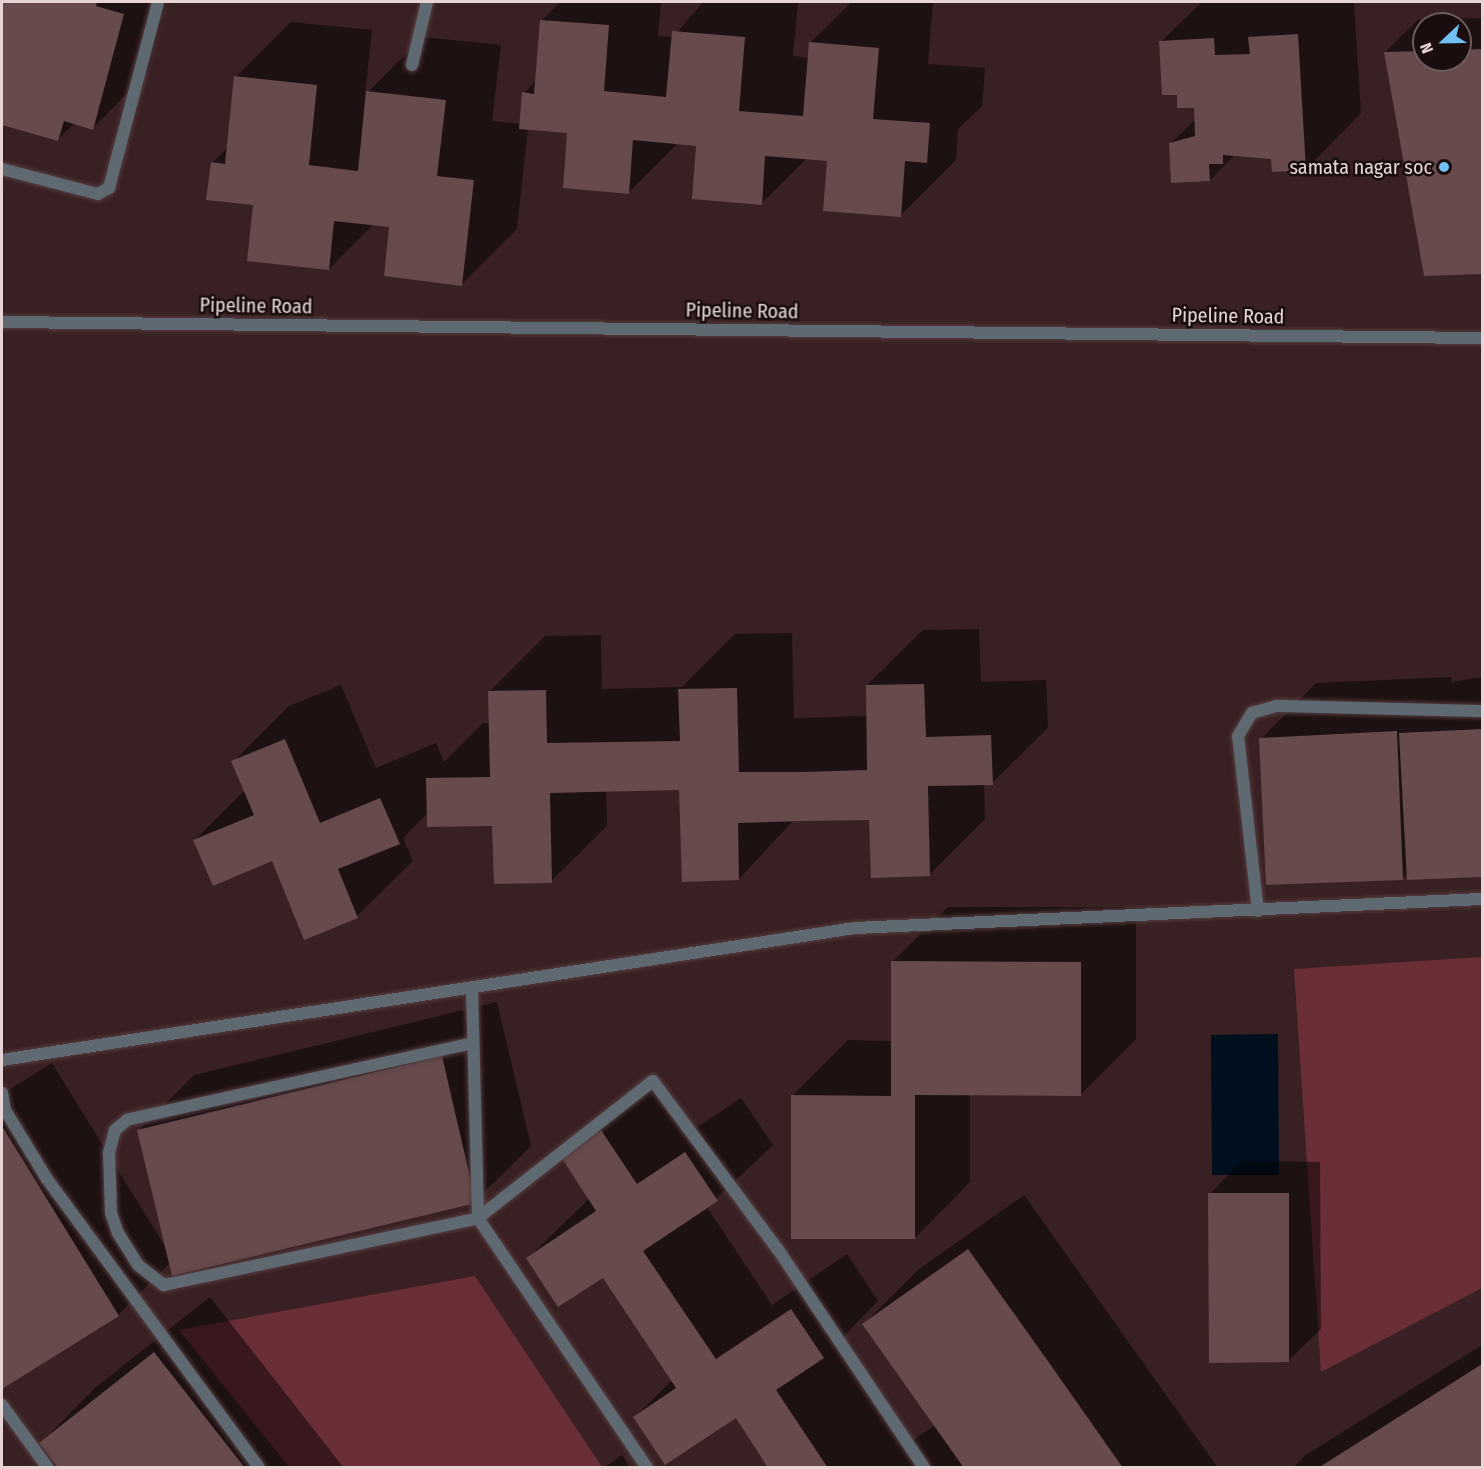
<!DOCTYPE html>
<html>
<head>
<meta charset="utf-8">
<style>
	body { margin:0 }
	#map { position:relative; width:1484px; height:1469px; overflow:hidden; background:#392022; font-family:"Fira Sans Condensed",sans-serif }
	div>[style] { position:absolute }
	.green>* { inset:0; background:#6a2e36 }
	.water>* { inset:0; background:#000f1d }
	.shadow>* { inset:0; background:#0007 }
	.building>* { inset:0; background:#674a4c }
	.roads { filter:drop-shadow(0 0 2px #553d3f) drop-shadow(0 0 2px #553d3f) }
	.minor>* { height:12px; margin:-6px; padding:0 6px; transform-origin:6px; border-radius:6px; background:#5e6971 }
	.dots>* { width:16px; height:16px; translate:-50% -50%; box-sizing:border-box; border:3px solid #190d0e; border-radius:50% }
	span { translate:-50% -50%; white-space:nowrap; text-align:center; line-height:1.15; -webkit-text-stroke:5px #190d0e; paint-order:stroke }
	.poi-label { font-size:20px; color:#e7d5d6 }
	.right { translate:-100% -50%; text-align:right }
	.street-label { font-size:20px; color:#e7d5d6 }
	.frame { position:absolute; inset:0; border:3px solid #e7d5d6; pointer-events:none }
	.north { position:absolute; left:1412px; top:12px; width:60px; height:60px; box-sizing:border-box; background:#190d0e; border:2px solid #6b5d5e; border-radius:50%; rotate:248deg; font-size:16px; font-weight:700; line-height:24px; text-align:center; color:#e7d5d6 }
	.north::after { content:''; display:block; margin:auto; width:21px; height:27px; background:#71c1f5; clip-path:polygon(50% 0,100% 100%,50% 72%,0 100%) }
</style>
</head>
<body>
<div id="map">
	<div class="green">
		<div style="clip-path:polygon(1482px 957px,1482px 1288px,1321px 1372px,1294px 969px)"></div>
		<div style="clip-path:polygon(475px 1276px,602px 1467px,289px 1467px,179px 1330px)"></div>
	</div>
	<div class="water">
		<div style="clip-path:polygon(1278px 1034px,1279px 1175px,1212px 1175px,1211px 1035px)"></div>
	</div>
	<div class="shadow">
		<div style="clip-path:polygon(2px 2px,167px 2px,148px 72px,93px 128px,75px 123px,58px 139px,2px 124px)"></div>
		<div style="clip-path:polygon(560px 2px,661px 2px,658px 36px,673px 37px,703px 2px,798px 2px,793px 56px,809px 58px,810px 43px,852px 2px,933px 2px,928px 64px,985px 68px,982px 106px,958px 129px,956px 160px,900px 216px,829px 159px,807px 158px,761px 204px,698px 145px,678px 143px,628px 193px,569px 132px,528px 128px,517px 229px,462px 284px,391px 225px,374px 224px,329px 269px,212px 163px,228px 147px,236px 77px,291px 22px,372px 30px,365px 95px,423px 37px,501px 45px,492px 121px,521px 124px,524px 93px,537px 80px,542px 20px)"></div>
		<div style="clip-path:polygon(1202px 2px,1354px 2px,1361px 113px,1306px 169px,1272px 158px,1235px 155px,1210px 180px,1170px 144px,1196px 119px,1195px 106px,1178px 93px,1161px 42px)"></div>
		<div style="clip-path:polygon(evenodd,1482px 18px,1482px 272px,1426px 274px,1385px 52px,1418px 20px,1482px 18px,1424px 24px,1460px 24px,1460px 60px,1424px 60px,1424px 24px)"></div>
		<div style="clip-path:polygon(979px 629px,981px 682px,1046px 680px,1048px 728px,992px 783px,984px 784px,985px 819px,929px 875px,871px 818px,794px 820px,739px 879px,681px 789px,606px 790px,607px 826px,551px 881px,494px 824px,428px 813px,403px 838px,413px 861px,357px 916px,305px 938px,272px 859px,195px 840px,245px 790px,233px 762px,289px 706px,341px 685px,376px 768px,436px 743px,444px 762px,483px 723px,490px 723px,489px 692px,545px 636px,601px 635px,602px 689px,682px 687px,735px 634px,792px 633px,794px 718px,868px 716px,867px 685px,923px 630px)"></div>
		<div style="clip-path:polygon(1451px 677px,1452px 682px,1482px 677px,1482px 875px,1408px 878px,1408px 873px,1403px 878px,1261px 739px,1316px 683px)"></div>
		<div style="clip-path:polygon(948px 907px,1136px 907px,1136px 1039px,1081px 1094px,970px 1094px,970px 1182px,915px 1238px,792px 1096px,848px 1040px,892px 1041px,892px 962px)"></div>
		<div style="clip-path:polygon(497px 1002px,531px 1146px,475px 1201px,171px 1262px,118px 1315px,2px 1387px,2px 1094px,52px 1063px,166px 1248px,138px 1131px,194px 1075px)"></div>
		<div style="clip-path:polygon(657px 1076px,693px 1130px,741px 1098px,773px 1145px,707px 1207px,772px 1305px,847px 1254px,878px 1301px,837px 1343px,905px 1446px,935px 1425px,864px 1324px,919px 1269px,1024px 1195px,1218px 1468px,770px 1468px,736px 1416px,635px 1417px,672px 1380px,603px 1275px,528px 1258px,590px 1198px,562px 1157px,618px 1102px)"></div>
		<div style="clip-path:polygon(1242px 1161px,1320px 1162px,1321px 1329px,1288px 1361px,1210px 1194px)"></div>
		<div style="clip-path:polygon(210px 1297px,344px 1468px,60px 1468px,41px 1443px,96px 1387px)"></div>
		<div style="clip-path:polygon(1482px 1345px,1482px 1468px,1293px 1468px,1304px 1456px)"></div>
		<div style="clip-path:polygon(622px 1455px,630px 1468px,603px 1468px)"></div>
	</div>
	<div class="building">
		<div style="clip-path:polygon(2px 2px,97px 2px,96px 6px,124px 14px,93px 130px,64px 121px,58px 141px,2px 125px)"></div>
		<div style="clip-path:polygon(540px 20px,609px 25px,604px 91px,666px 97px,672px 31px,745px 37px,739px 111px,803px 116px,809px 42px,879px 48px,873px 119px,930px 123px,927px 163px,905px 161px,901px 217px,823px 211px,827px 161px,765px 156px,762px 205px,692px 199px,696px 146px,633px 140px,629px 194px,563px 188px,567px 133px,519px 129px,522px 92px,534px 94px)"></div>
		<div style="clip-path:polygon(1298px 34px,1306px 170px,1272px 172px,1271px 159px,1223px 155px,1223px 164px,1209px 164px,1210px 181px,1171px 183px,1169px 143px,1195px 136px,1194px 108px,1177px 108px,1177px 95px,1162px 95px,1159px 41px,1214px 38px,1215px 55px,1250px 54px,1248px 37px)"></div>
		<div style="clip-path:polygon(1482px 49px,1482px 274px,1424px 276px,1384px 52px,1424px 51px,1424px 60px,1460px 60px,1460px 50px)"></div>
		<div style="clip-path:polygon(234px 76px,317px 85px,309px 165px,358px 171px,366px 91px,446px 100px,437px 176px,474px 180px,462px 286px,384px 276px,389px 227px,334px 221px,329px 270px,247px 261px,253px 205px,206px 200px,211px 162px,225px 164px)"></div>
		<div style="clip-path:polygon(924px 684px,926px 737px,991px 735px,993px 785px,928px 786px,930px 876px,871px 878px,869px 820px,804px 821px,738px 823px,739px 880px,682px 882px,679px 790px,550px 793px,552px 883px,494px 884px,492px 826px,427px 827px,426px 778px,490px 777px,488px 691px,546px 690px,547px 743px,680px 741px,678px 689px,737px 688px,739px 772px,802px 772px,867px 770px,866px 685px)"></div>
		<div style="clip-path:polygon(1482px 729px,1482px 877px,1407px 880px,1399px 733px)"></div>
		<div style="clip-path:polygon(1397px 731px,1403px 880px,1266px 885px,1259px 738px)"></div>
		<div style="clip-path:polygon(285px 739px,320px 823px,380px 798px,400px 844px,338px 869px,358px 918px,304px 940px,272px 861px,213px 886px,193px 840px,254px 815px,231px 761px)"></div>
		<div style="clip-path:polygon(891px 961px,1081px 962px,1081px 1096px,915px 1095px,915px 1239px,791px 1239px,791px 1095px,891px 1096px)"></div>
		<div style="clip-path:polygon(442px 1056px,476px 1203px,172px 1276px,137px 1130px)"></div>
		<div style="clip-path:polygon(2px 1126px,119px 1316px,2px 1389px)"></div>
		<div style="clip-path:polygon(601px 1130px,637px 1184px,685px 1152px,718px 1201px,643px 1251px,716px 1359px,791px 1309px,824px 1358px,776px 1390px,828px 1468px,768px 1468px,736px 1418px,665px 1465px,633px 1417px,676px 1388px,603px 1278px,558px 1307px,526px 1258px,596px 1211px,561px 1157px)"></div>
		<div style="clip-path:polygon(1208px 1193px,1289px 1193px,1289px 1362px,1209px 1363px)"></div>
		<div style="clip-path:polygon(968px 1249px,1050px 1364px,1123px 1468px,964px 1468px,862px 1324px)"></div>
		<div style="clip-path:polygon(154px 1352px,245px 1468px,58px 1468px,39px 1443px)"></div>
		<div style="clip-path:polygon(1482px 1364px,1482px 1468px,1318px 1468px,1367px 1437px)"></div>
	</div>
	<div class="roads">
		<div class="minor">
			<div style="left:412px;top:65px;width:65px;rotate:-76.6deg"></div>
			<div style="left:2px;top:169px;width:99px;rotate:14.6deg"></div>
			<div style="left:98px;top:194px;width:13px;rotate:-29deg"></div>
			<div style="left:109px;top:188px;width:192px;rotate:-75.2deg"></div>
			<div style="left:2px;top:322px;width:1480px;rotate:0.62deg"></div>
			<div style="left:1258px;top:911px;width:176px;rotate:-96.5deg"></div>
			<div style="left:1238px;top:736px;width:27px;rotate:-59deg"></div>
			<div style="left:1252px;top:713px;width:26px;rotate:-16deg"></div>
			<div style="left:1277px;top:706px;width:205px;rotate:1.4deg"></div>
			<div style="left:472px;top:988px;width:230px;rotate:88.5deg"></div>
			<div style="left:478px;top:1218px;width:302px;rotate:55.9deg"></div>
			<div style="left:473px;top:1043px;width:354px;rotate:167.5deg"></div>
			<div style="left:127px;top:1120px;width:16px;rotate:140deg"></div>
			<div style="left:115px;top:1130px;width:23px;rotate:105deg"></div>
			<div style="left:109px;top:1152px;width:61px;rotate:88.1deg"></div>
			<div style="left:111px;top:1213px;width:21px;rotate:71deg"></div>
			<div style="left:118px;top:1233px;width:38px;rotate:58deg"></div>
			<div style="left:138px;top:1265px;width:33px;rotate:38deg"></div>
			<div style="left:164px;top:1285px;width:321px;rotate:-12deg"></div>
			<div style="left:478px;top:1218px;width:222px;rotate:-38.1deg"></div>
			<div style="left:653px;top:1081px;width:212px;rotate:53.5deg"></div>
			<div style="left:779px;top:1251px;width:261px;rotate:56.2deg"></div>
			<div style="left:2px;top:1060px;width:863px;rotate:-8.8deg"></div>
			<div style="left:855px;top:928px;width:628px;rotate:-2.65deg"></div>
			<div style="left:2px;top:1093px;width:17px;rotate:80deg"></div>
			<div style="left:5px;top:1110px;width:81px;rotate:58.7deg"></div>
			<div style="left:47px;top:1179px;width:358px;rotate:53.7deg"></div>
			<div style="left:2px;top:1405px;width:78px;rotate:53.9deg"></div>
		</div>
	</div>
	<div class="dots">
		<div style="left:1444px;top:167px;background:#71c1f5"></div>
	</div>
	<div class="poi-label">
		<span class="right" style="left:1432px;top:167px">samata nagar soc</span>
	</div>
	<div class="street-label">
		<span style="left:256px;top:306px;rotate:1deg">Pipeline Road</span>
		<span style="left:742px;top:311px;rotate:1deg">Pipeline Road</span>
		<span style="left:1228px;top:316px;rotate:1deg">Pipeline Road</span>
	</div>
	<div class="frame"></div>
	<div class="north">N</div>
</div>
</body>
</html>
